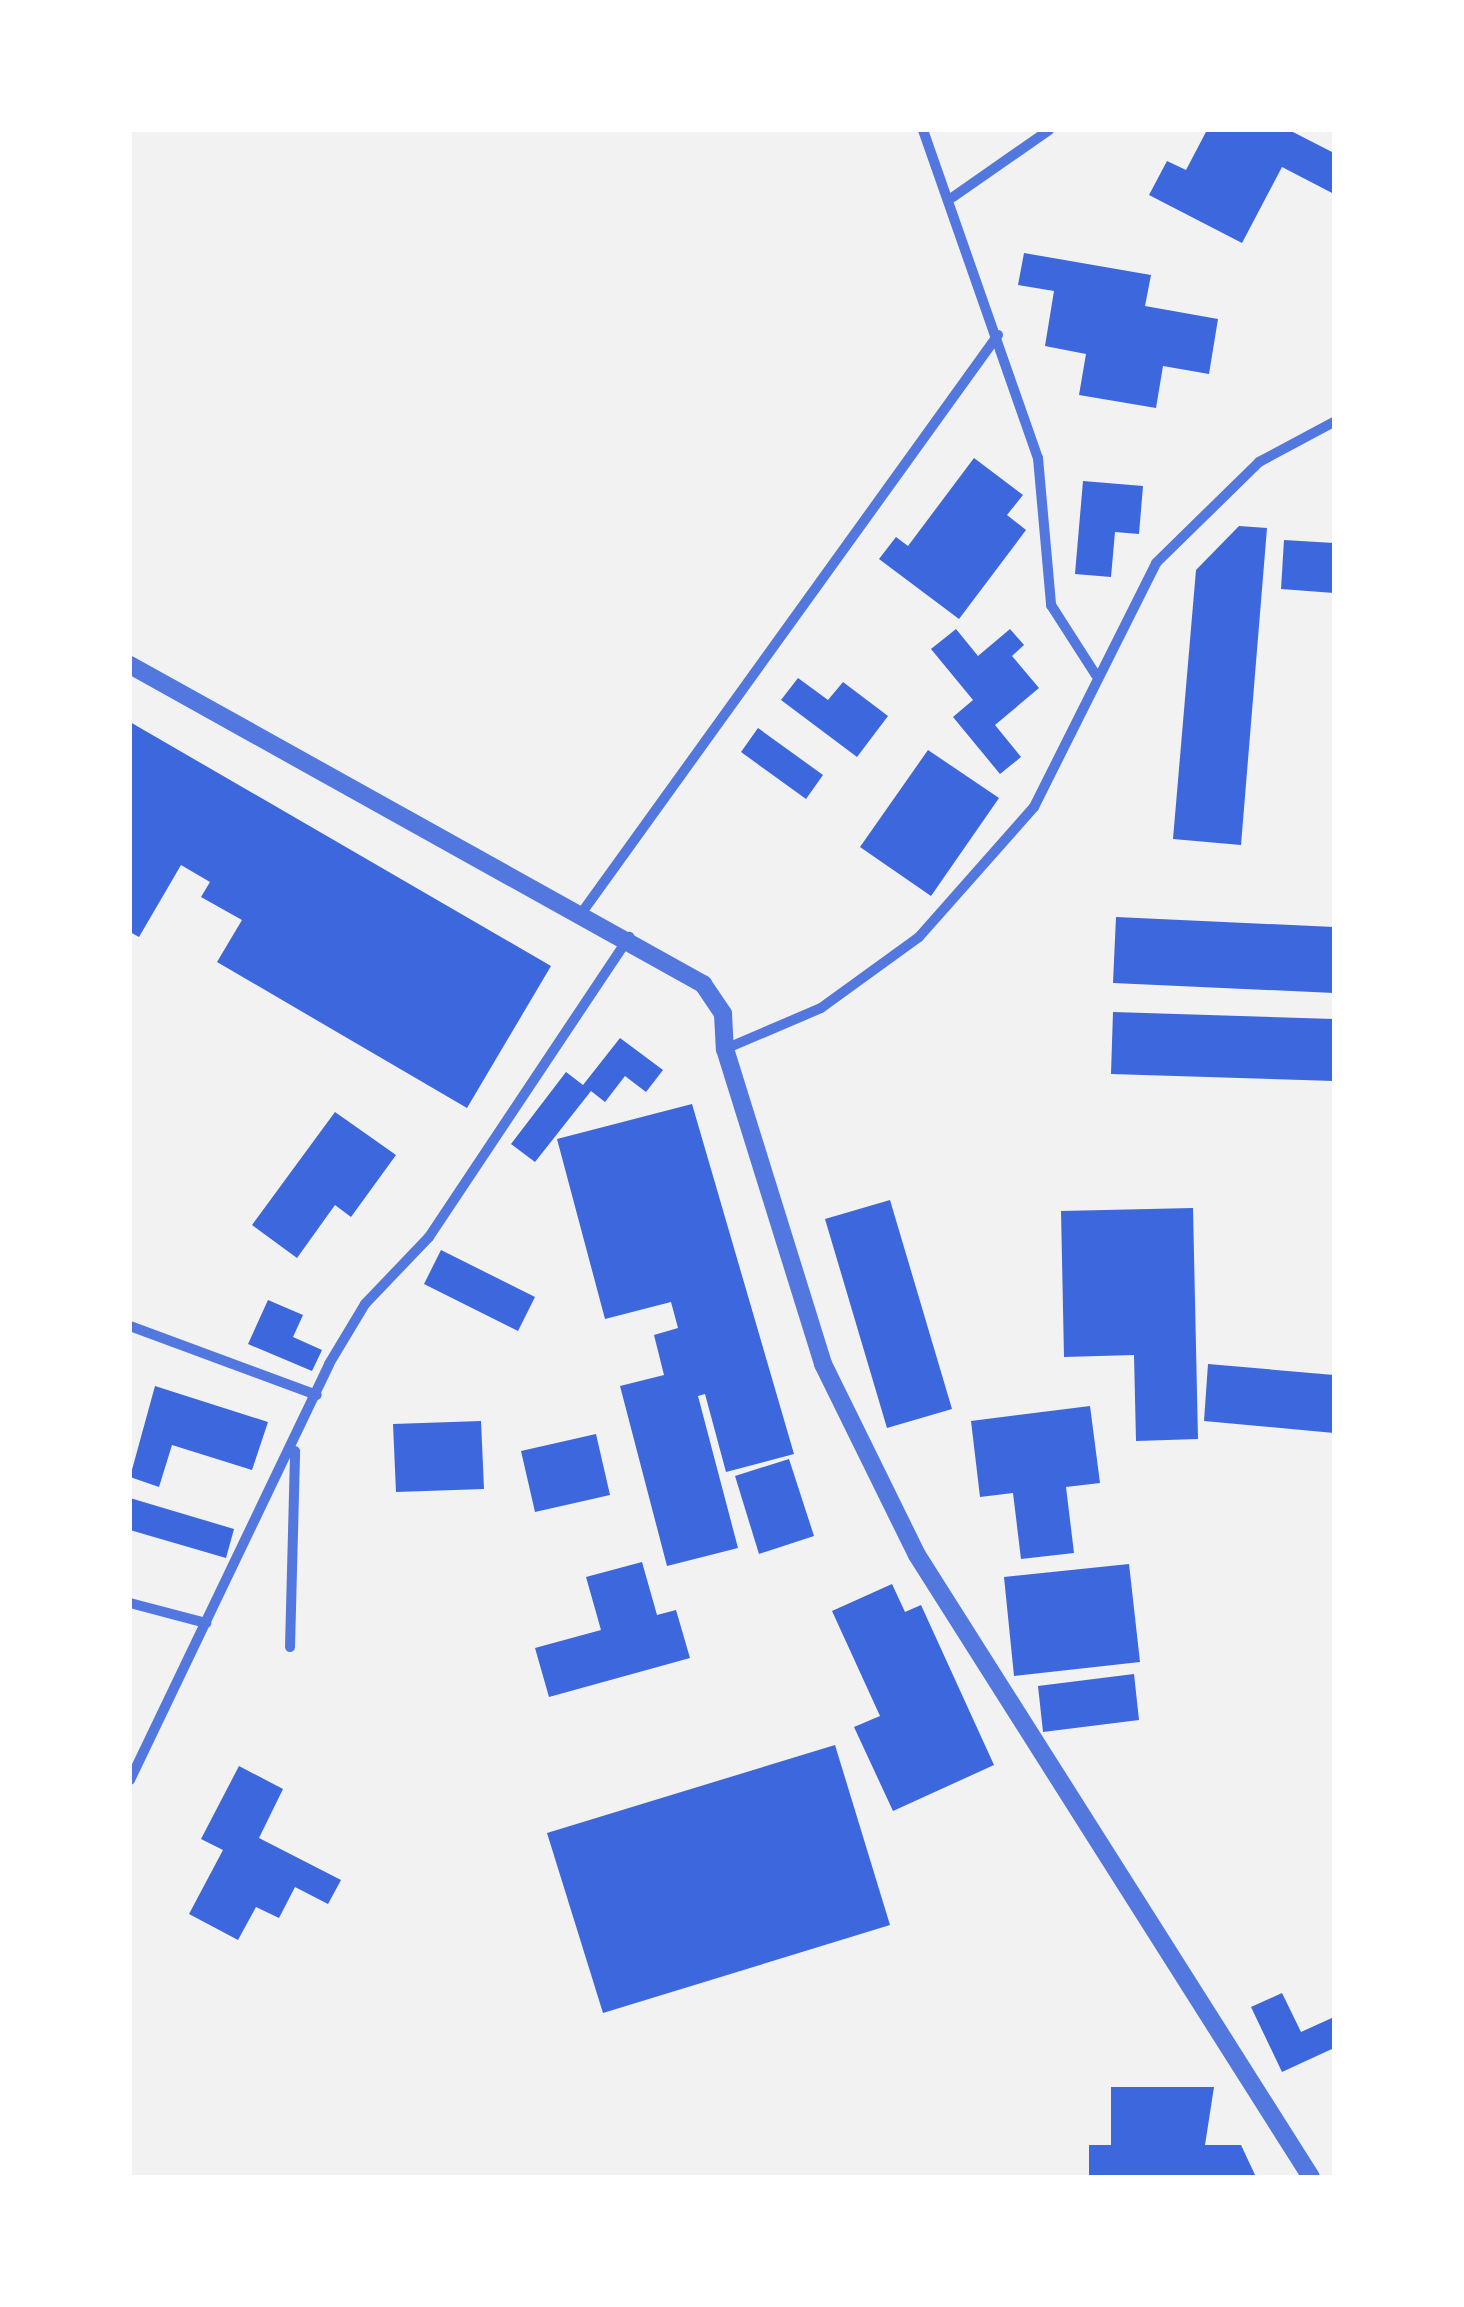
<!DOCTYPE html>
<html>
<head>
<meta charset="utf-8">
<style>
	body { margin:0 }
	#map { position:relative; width:1464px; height:2307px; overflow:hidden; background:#f2f2f2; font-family:Cabin,sans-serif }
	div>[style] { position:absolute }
	.building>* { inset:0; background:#3d67dc }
	.minor>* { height:10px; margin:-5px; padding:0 5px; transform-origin:5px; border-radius:5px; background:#5277de }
	.tertiary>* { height:18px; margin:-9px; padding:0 9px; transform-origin:9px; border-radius:9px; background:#5277de }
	span { translate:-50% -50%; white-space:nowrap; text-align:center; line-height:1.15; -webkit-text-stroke:10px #fff; paint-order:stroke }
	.frame { position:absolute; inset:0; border:132px solid #fff; pointer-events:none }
</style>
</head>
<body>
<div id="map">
	<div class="building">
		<div style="clip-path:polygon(1207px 130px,1289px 130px,1334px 153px,1334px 194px,1282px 167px,1242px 243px,1149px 195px,1167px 161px,1186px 170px)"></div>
		<div style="clip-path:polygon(1024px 253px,1151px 275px,1145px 306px,1218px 319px,1209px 374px,1163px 366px,1156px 408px,1079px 395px,1086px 354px,1045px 346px,1054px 291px,1018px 285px)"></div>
		<div style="clip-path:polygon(974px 458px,1023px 495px,1007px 515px,1026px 530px,959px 619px,879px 559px,896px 537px,908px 546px)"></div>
		<div style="clip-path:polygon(1083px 481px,1143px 486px,1139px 534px,1115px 532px,1111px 577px,1075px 574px)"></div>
		<div style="clip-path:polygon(1239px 526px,1267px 528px,1241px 845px,1173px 839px,1196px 570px)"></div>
		<div style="clip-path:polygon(1284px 540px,1334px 543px,1334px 593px,1281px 589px)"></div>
		<div style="clip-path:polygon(956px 629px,978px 656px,1010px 629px,1024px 645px,1012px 656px,1039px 688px,995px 725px,1021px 757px,1000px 774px,953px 717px,973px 700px,931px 649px)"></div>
		<div style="clip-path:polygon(798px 678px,828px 700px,843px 682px,888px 716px,857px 757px,781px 700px)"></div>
		<div style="clip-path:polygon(130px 722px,551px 966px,467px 1108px,217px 962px,242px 920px,201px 897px,210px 882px,181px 865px,139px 937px,130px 932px)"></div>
		<div style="clip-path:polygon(758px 728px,823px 775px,806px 799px,741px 752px)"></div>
		<div style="clip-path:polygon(928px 750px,999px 798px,931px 896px,860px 847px)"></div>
		<div style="clip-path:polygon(1116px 917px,1334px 927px,1334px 993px,1113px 983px)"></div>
		<div style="clip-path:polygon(1113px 1012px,1334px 1019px,1334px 1081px,1111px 1074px)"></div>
		<div style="clip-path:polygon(620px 1038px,663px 1070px,646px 1092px,625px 1076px,605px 1102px,591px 1091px,535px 1162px,511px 1144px,566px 1072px,583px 1085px)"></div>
		<div style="clip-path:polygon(692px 1104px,794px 1454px,726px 1472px,705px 1394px,698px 1396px,738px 1548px,667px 1566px,620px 1386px,664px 1375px,654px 1335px,678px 1328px,671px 1302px,605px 1319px,557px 1139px)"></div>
		<div style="clip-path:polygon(335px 1112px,396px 1155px,351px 1217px,335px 1205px,297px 1258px,252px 1225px)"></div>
		<div style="clip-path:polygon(890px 1200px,952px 1409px,887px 1428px,825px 1219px)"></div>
		<div style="clip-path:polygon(1193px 1208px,1198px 1439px,1136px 1441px,1134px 1355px,1064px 1357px,1061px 1211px)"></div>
		<div style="clip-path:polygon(441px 1250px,535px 1297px,518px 1331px,424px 1284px)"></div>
		<div style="clip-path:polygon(268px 1300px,303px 1315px,293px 1337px,322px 1350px,312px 1371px,248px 1344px)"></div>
		<div style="clip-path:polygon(1208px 1364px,1334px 1375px,1334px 1433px,1204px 1421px)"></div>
		<div style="clip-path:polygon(155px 1386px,268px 1422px,252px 1470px,172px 1445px,159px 1487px,130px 1477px)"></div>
		<div style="clip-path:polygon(1090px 1406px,1100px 1483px,1066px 1487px,1074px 1553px,1021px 1559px,1013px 1493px,980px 1497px,971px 1421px)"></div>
		<div style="clip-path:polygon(481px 1421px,484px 1489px,396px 1492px,393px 1424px)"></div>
		<div style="clip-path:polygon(596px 1434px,610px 1495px,535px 1512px,521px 1451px)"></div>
		<div style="clip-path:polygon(789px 1459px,814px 1536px,759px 1554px,735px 1476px)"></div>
		<div style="clip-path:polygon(130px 1498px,234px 1529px,226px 1558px,130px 1530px)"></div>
		<div style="clip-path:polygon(642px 1562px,657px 1615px,676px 1610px,690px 1658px,549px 1697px,535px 1648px,601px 1630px,586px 1577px)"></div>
		<div style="clip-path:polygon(1129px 1564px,1140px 1662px,1014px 1676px,1004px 1577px)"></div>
		<div style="clip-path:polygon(892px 1584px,905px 1612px,921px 1605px,994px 1765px,893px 1811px,854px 1727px,880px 1716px,832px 1611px)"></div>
		<div style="clip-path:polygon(1134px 1674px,1139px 1720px,1043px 1732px,1038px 1686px)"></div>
		<div style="clip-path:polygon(835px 1745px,890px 1925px,603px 2013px,547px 1833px)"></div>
		<div style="clip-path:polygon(239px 1766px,283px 1789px,259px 1838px,341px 1880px,328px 1904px,295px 1887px,279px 1918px,256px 1907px,238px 1940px,189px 1914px,223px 1850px,201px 1839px)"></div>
		<div style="clip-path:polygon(1282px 1993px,1301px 2032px,1334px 2017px,1334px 2048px,1282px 2072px,1251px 2007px)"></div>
		<div style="clip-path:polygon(1111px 2087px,1214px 2087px,1205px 2145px,1241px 2145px,1256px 2177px,1089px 2177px,1089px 2145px,1111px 2145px)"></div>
	</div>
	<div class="minor">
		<div style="left:923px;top:130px;width:348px;rotate:70.7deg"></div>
		<div style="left:1038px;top:458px;width:148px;rotate:84.9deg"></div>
		<div style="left:1051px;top:605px;width:83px;rotate:57.3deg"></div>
		<div style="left:953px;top:197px;width:117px;rotate:-34.9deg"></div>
		<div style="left:583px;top:911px;width:710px;rotate:-54.23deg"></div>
		<div style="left:725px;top:1049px;width:104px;rotate:-23.1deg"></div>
		<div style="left:821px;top:1008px;width:121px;rotate:-35.9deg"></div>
		<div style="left:919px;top:937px;width:174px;rotate:-48.5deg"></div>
		<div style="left:1034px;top:807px;width:273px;rotate:-63.4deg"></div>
		<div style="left:1156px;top:563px;width:144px;rotate:-44.4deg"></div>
		<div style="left:1259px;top:462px;width:85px;rotate:-28.1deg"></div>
		<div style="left:130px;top:1326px;width:199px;rotate:20.3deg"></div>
		<div style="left:130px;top:1603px;width:79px;rotate:14.7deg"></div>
		<div style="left:290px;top:1647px;width:196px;rotate:-88.5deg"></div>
		<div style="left:130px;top:1780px;width:461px;rotate:-64.4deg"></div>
		<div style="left:329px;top:1364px;width:70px;rotate:-59deg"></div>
		<div style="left:365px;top:1304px;width:93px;rotate:-46.3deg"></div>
		<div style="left:429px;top:1237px;width:361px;rotate:-56.3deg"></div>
	</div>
	<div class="tertiary">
		<div style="left:130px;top:665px;width:656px;rotate:29.11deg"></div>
		<div style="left:703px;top:984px;width:36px;rotate:56deg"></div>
		<div style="left:723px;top:1014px;width:35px;rotate:87deg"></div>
		<div style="left:725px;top:1049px;width:330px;rotate:72.7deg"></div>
		<div style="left:823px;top:1364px;width:213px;rotate:63.8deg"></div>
		<div style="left:917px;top:1555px;width:736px;rotate:57.65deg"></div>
	</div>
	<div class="frame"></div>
</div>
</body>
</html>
